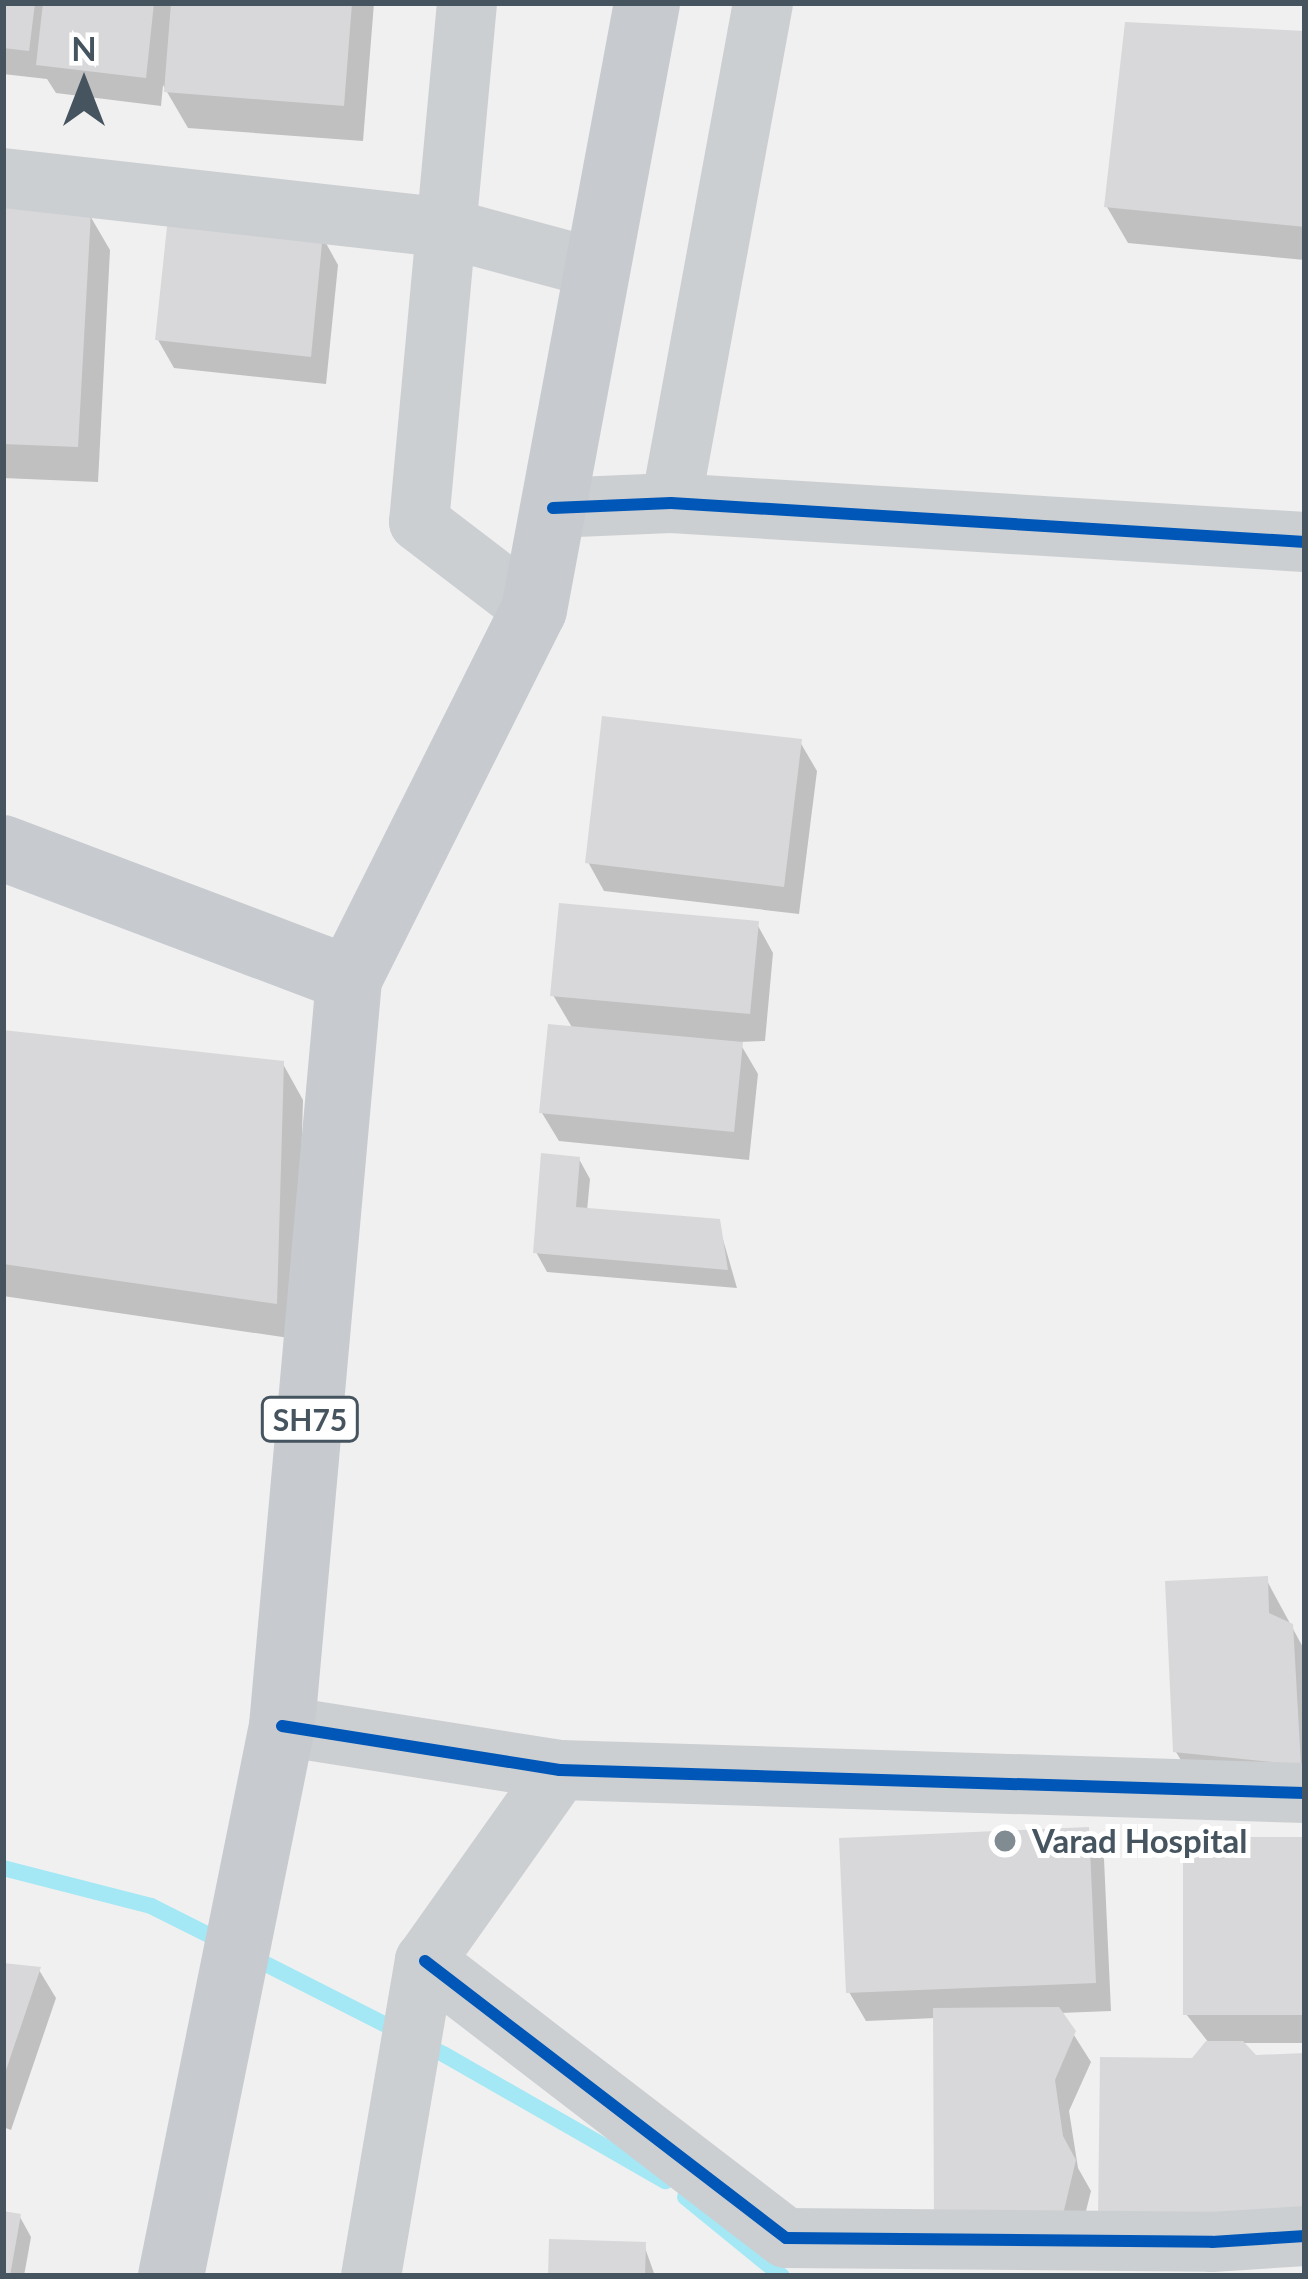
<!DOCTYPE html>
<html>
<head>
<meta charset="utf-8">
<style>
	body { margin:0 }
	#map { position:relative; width:1308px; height:2279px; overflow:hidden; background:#f1f0f0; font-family:Lato,sans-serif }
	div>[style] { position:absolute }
	.shadow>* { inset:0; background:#0003 }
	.stream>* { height:16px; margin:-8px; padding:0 8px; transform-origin:8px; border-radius:8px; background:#a3e8f4 }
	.building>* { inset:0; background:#d8d8db }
	.minor>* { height:60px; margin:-30px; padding:0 30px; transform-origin:30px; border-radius:30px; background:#cccfd1 }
	.primary>* { height:66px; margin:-33px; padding:0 33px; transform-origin:33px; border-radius:33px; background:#c7cbcf }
	.cycleway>* { height:12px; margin:-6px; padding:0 6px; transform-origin:6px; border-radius:6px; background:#0057b8 }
	.dots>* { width:33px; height:33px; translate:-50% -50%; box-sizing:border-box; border:6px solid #fff; border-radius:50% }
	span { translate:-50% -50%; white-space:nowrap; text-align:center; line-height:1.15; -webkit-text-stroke:10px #fff; paint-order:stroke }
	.shield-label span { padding:3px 9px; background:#fff; border:3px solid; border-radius:9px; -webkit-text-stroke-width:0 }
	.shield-label { font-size:30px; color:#45545f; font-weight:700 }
	.poi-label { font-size:33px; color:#45545f; font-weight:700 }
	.left { translate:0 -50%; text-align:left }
	.frame { position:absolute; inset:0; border:6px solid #45545f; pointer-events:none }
	.north { position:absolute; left:24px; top:24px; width:120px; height:120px; -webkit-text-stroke:9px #fff; paint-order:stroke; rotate:0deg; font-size:33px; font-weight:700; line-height:48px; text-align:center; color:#45545f }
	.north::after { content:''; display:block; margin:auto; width:42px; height:54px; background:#45545f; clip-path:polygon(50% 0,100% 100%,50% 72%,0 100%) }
</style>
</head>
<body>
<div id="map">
	<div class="shadow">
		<div style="clip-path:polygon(3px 3px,374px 3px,363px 141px,188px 128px,163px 85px,161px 106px,56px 93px,47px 79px,3px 74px)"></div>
		<div style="clip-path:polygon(1305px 34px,1305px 260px,1128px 243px,1107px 207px)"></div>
		<div style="clip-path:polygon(3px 210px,89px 214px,110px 250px,98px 482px,3px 478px)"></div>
		<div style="clip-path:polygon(322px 236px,338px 265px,326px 384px,174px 368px,158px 340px)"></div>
		<div style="clip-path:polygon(800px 742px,817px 771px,799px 914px,604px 891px,588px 862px)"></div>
		<div style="clip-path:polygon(757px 924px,773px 953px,765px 1041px,714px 1043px,741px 1045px,758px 1074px,749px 1160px,559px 1141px,542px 1113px,573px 1029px,553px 995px)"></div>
		<div style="clip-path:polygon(3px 1033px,283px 1064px,303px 1100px,296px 1339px,3px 1296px)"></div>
		<div style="clip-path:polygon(579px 1159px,590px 1179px,587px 1211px,718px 1222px,737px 1288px,547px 1272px,536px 1252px)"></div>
		<div style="clip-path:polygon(1266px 1579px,1305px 1651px,1305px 1791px,1193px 1780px,1176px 1752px)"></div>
		<div style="clip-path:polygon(1088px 1830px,1104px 1859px,1111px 2011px,1060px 2013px,1091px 2062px,1069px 2111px,1078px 2168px,1091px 2191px,1075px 2255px,936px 2018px,866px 2021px,849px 1992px)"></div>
		<div style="clip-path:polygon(1186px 1840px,1305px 1840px,1305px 2043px,1241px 2043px,1255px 2058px,1305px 2056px,1305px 2247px,1118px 2245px,1101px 2216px,1103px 2060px,1194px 2061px,1209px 2043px,1186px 2014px)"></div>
		<div style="clip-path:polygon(3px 1966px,39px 1970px,56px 1998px,11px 2130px,3px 2127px)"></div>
		<div style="clip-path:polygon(3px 2214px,20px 2217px,31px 2237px,24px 2276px,3px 2276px)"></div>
		<div style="clip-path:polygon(644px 2245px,655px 2276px,551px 2276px)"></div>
	</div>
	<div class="stream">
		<div style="left:3px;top:1868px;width:153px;rotate:14.4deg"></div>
		<div style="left:151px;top:1906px;width:85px;rotate:26.6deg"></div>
		<div style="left:250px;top:1956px;width:219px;rotate:26.9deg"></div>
		<div style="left:445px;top:2055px;width:254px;rotate:29.8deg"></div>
		<div style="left:685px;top:2197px;width:125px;rotate:39.2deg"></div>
	</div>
	<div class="building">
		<div style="clip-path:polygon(3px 3px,35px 3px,29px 51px,3px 48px)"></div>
		<div style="clip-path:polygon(43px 3px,154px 3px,146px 78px,36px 65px)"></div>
		<div style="clip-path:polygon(171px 3px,352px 3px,344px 106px,164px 92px)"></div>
		<div style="clip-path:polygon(1125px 22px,1305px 31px,1305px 227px,1104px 207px)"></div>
		<div style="clip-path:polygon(3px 207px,91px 211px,78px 447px,3px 444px)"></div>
		<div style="clip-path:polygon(168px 217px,323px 233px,311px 357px,155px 340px)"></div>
		<div style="clip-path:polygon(602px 716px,802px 739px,784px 887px,585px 863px)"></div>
		<div style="clip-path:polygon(559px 903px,759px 921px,750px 1014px,550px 996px)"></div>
		<div style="clip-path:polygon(548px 1024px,743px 1042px,734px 1132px,539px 1113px)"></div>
		<div style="clip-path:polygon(3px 1030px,284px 1061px,277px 1304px,3px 1264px)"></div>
		<div style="clip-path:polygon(541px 1153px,580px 1157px,576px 1207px,720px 1219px,728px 1270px,533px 1253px)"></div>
		<div style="clip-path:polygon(1268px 1576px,1269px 1613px,1293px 1624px,1301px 1765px,1173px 1752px,1165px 1581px)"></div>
		<div style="clip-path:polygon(1089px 1827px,1096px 1983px,846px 1993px,839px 1838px)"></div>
		<div style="clip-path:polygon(1183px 1837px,1305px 1837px,1305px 2015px,1183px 2015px)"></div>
		<div style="clip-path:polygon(3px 1963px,41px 1967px,4px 2076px,3px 2076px)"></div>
		<div style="clip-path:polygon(1059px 2007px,1076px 2031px,1055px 2080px,1063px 2136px,1076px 2160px,1060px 2227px,934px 2228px,933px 2008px)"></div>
		<div style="clip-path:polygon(1206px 2041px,1243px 2041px,1256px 2055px,1305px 2053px,1305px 2220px,1098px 2217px,1100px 2057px,1192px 2058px)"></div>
		<div style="clip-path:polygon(3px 2211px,21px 2214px,10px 2276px,3px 2276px)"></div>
		<div style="clip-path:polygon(549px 2239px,646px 2242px,645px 2276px,548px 2276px)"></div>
	</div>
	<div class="minor">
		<div style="left:467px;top:3px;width:521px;rotate:95.28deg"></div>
		<div style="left:419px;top:522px;width:145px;rotate:37.4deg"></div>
		<div style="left:3px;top:178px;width:446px;rotate:6.4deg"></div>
		<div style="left:446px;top:228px;width:157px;rotate:15.1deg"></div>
		<div style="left:671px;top:503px;width:508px;rotate:-79.57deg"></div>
		<div style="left:553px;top:508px;width:118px;rotate:-2.4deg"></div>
		<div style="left:671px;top:503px;width:635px;rotate:3.52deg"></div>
		<div style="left:282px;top:1726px;width:281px;rotate:9deg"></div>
		<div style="left:560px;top:1770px;width:745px;rotate:1.77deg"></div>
		<div style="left:425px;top:1961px;width:455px;rotate:37.5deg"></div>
		<div style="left:786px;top:2238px;width:426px;rotate:0.5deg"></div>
		<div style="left:1212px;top:2242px;width:93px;rotate:-3.7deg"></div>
		<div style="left:371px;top:2276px;width:320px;rotate:-80.3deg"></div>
		<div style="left:425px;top:1961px;width:234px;rotate:-54.7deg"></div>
	</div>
	<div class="primary">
		<div style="left:3px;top:848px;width:370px;rotate:20.7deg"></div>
		<div style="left:171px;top:2276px;width:561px;rotate:-78.59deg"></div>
		<div style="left:282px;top:1726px;width:750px;rotate:-84.87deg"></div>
		<div style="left:349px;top:979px;width:413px;rotate:-63.4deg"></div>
		<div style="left:534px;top:610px;width:617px;rotate:-79.45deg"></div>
	</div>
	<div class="cycleway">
		<div style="left:553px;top:508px;width:118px;rotate:-2.4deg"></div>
		<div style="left:671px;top:503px;width:635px;rotate:3.52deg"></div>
		<div style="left:282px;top:1726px;width:281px;rotate:9deg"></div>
		<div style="left:560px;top:1770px;width:745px;rotate:1.77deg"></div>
		<div style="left:425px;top:1961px;width:455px;rotate:37.5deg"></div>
		<div style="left:786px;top:2238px;width:426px;rotate:0.5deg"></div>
		<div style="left:1212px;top:2242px;width:93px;rotate:-3.7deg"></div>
	</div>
	<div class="dots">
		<div style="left:1005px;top:1841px;background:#818b92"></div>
	</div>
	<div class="shield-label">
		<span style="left:310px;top:1419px">SH75</span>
	</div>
	<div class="poi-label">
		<span class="left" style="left:1032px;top:1841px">Varad Hospital</span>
	</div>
	<div class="frame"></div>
	<div class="north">N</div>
</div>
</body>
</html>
